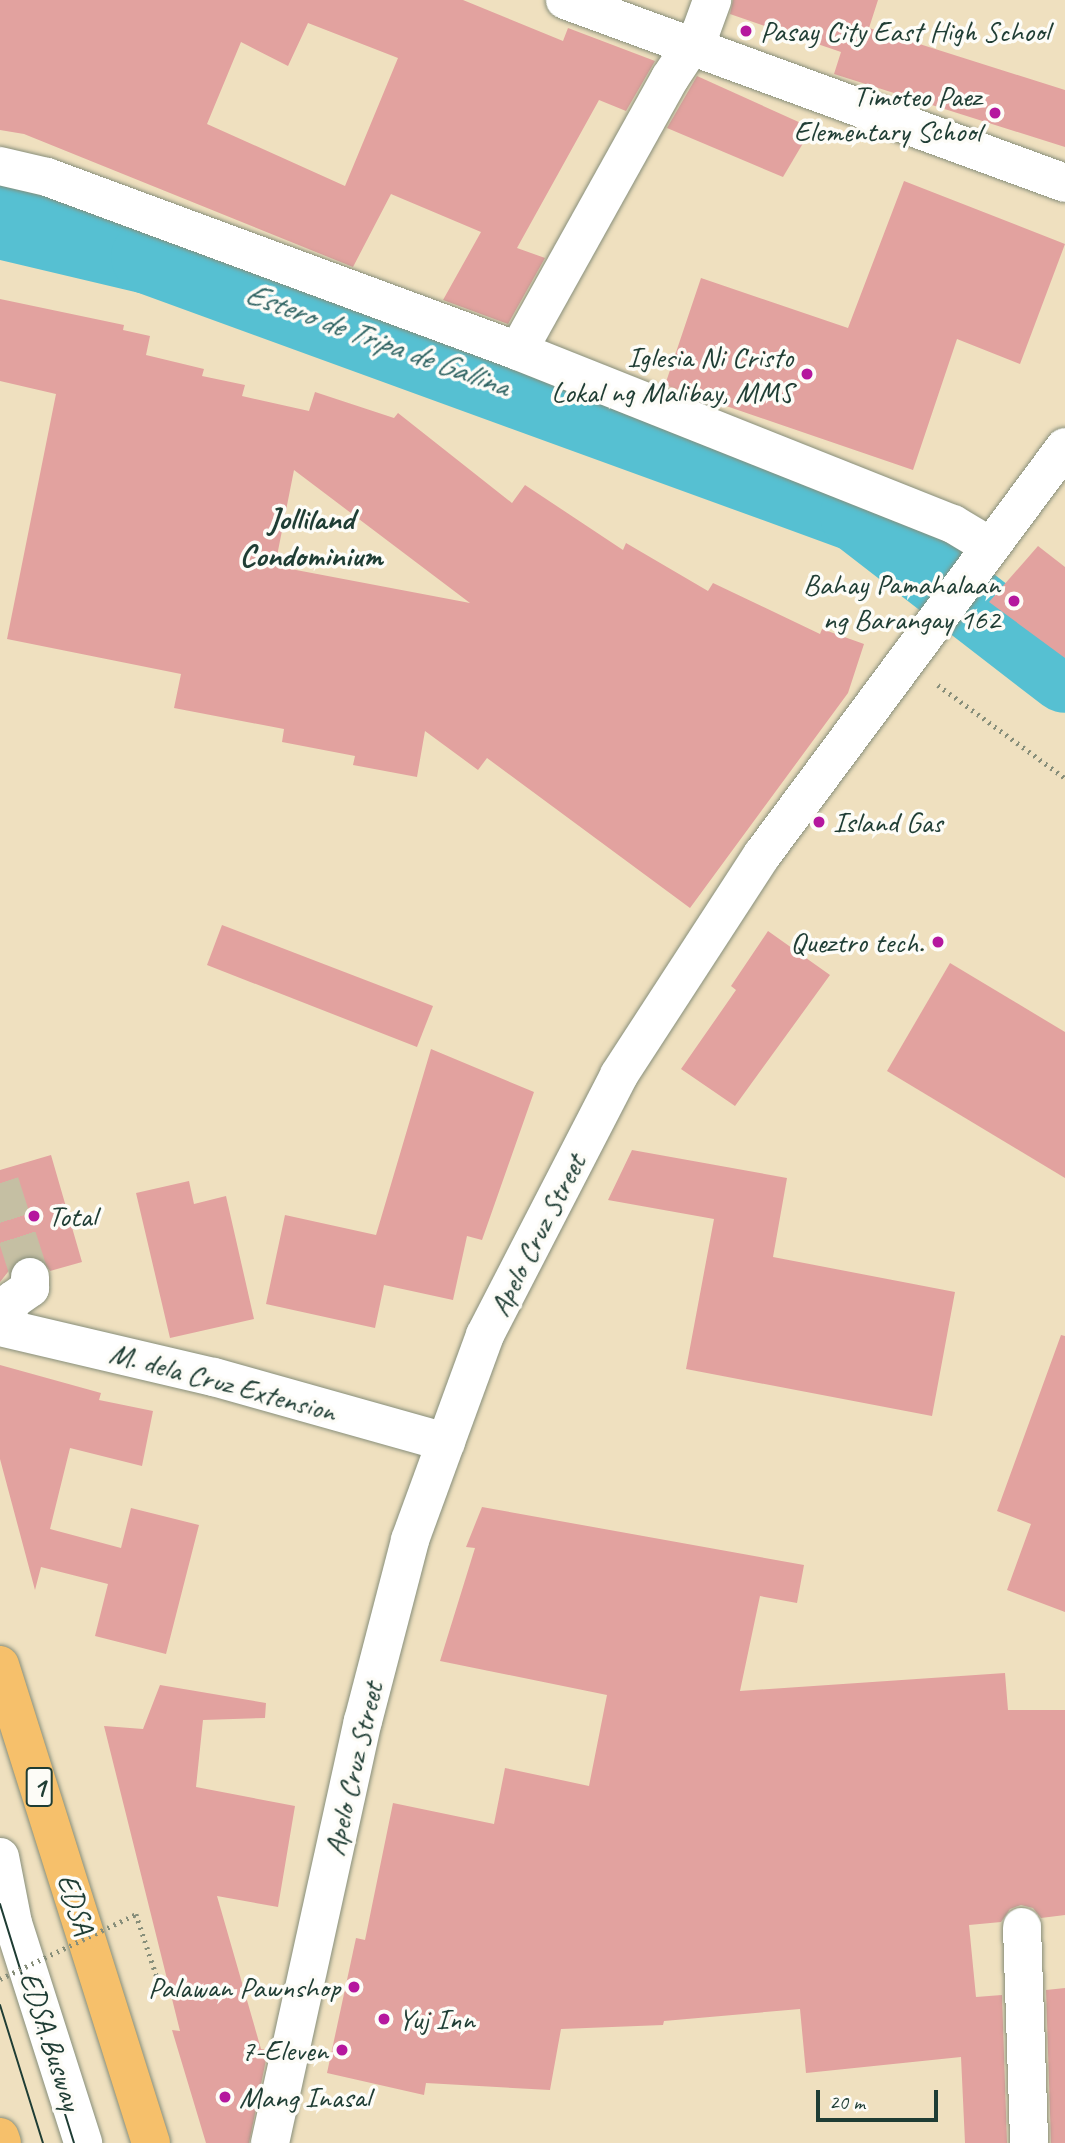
<!DOCTYPE html>
<html>
<head>
<meta charset="utf-8">
<style>
	body { margin:0 }
	#map { position:relative; width:1065px; height:2143px; overflow:hidden; background:#efe0bf; font-family:Caveat,sans-serif }
	div>[style] { position:absolute }
	.river>* { height:74px; margin:-37px; padding:0 37px; transform-origin:37px; border-radius:37px; background:#56c0d2 }
	.building>* { inset:0; background:#e2a29f }
	.minor-tunnel>* { height:38px; margin-top:-19px; transform-origin:0; background:repeating-linear-gradient(90deg,#c5bfa3 0 38px,transparent 0 57px) }
	.path>* { height:4.5px; margin-top:-2.25px; transform-origin:0; background:repeating-linear-gradient(90deg,#878e7a 0 2px,transparent 0 7px) }
	.roads { filter:drop-shadow(0 0 2px #878e7a) drop-shadow(0 0 2px #878e7a) }
	.minor>* { height:38px; margin:-19px; padding:0 19px; transform-origin:19px; border-radius:19px; background:#fff }
	.highway>* { height:38px; margin:-19px; padding:0 19px; transform-origin:19px; border-radius:19px; background:#f6c06b }
	.tram>* { height:2px; margin:-1px; padding:0 1px; transform-origin:1px; border-radius:1px; background:#1f3d34 }
	.path-bridge>* { height:4.5px; margin-top:-2.25px; transform-origin:0; background:repeating-linear-gradient(90deg,#878e7a 0 2px,transparent 0 7px) }
	.dots>* { width:19px; height:19px; translate:-50% -50%; box-sizing:border-box; border:4px solid #fdfcf7; border-radius:50% }
	span { translate:-50% -50%; white-space:nowrap; text-align:center; line-height:1.15; -webkit-text-stroke:7px #fdfcf7; paint-order:stroke }
	.shield-label span { padding:2px 5px; background:#fdfcf7; border:2px solid; border-radius:5px; -webkit-text-stroke-width:0 }
	.shield-label { font-size:28px; color:#1f3d34; font-weight:700 }
	.poi-label { font-size:30px; color:#1f3d34 }
	.left { translate:0 -50%; text-align:left }
	.right { translate:-100% -50%; text-align:right }
	.street-label { font-size:30px; color:#1f3d34 }
	.water-label { font-size:32px; color:#306463; font-style:italic }
	.neighbourhood-label { font-size:32px; color:#1f3d34; font-weight:700 }
	.scale { position:absolute; left:816px; top:2090px; width:122px; height:32px; box-sizing:border-box; border:4px solid #1f3d34; border-top:0; padding-left:9px; font-size:21px; line-height:24px; white-space:nowrap; color:#1f3d34; -webkit-text-stroke:5px #fdfcf7; paint-order:stroke }
</style>
</head>
<body>
<div id="map">
	<div class="river">
		<div style="left:0;top:222px;width:152px;rotate:13.3deg"></div>
		<div style="left:148px;top:257px;width:754px;rotate:20deg"></div>
		<div style="left:857px;top:515px;width:263px;rotate:37.7deg"></div>
	</div>
	<div class="building">
		<div style="clip-path:polygon(evenodd,0 0,463px 0,563px 41px,568px 28px,655px 61px,626px 111px,599px 100px,517px 248px,545px 258px,508px 324px,443px 300px,481px 232px,391px 194px,353px 267px,24px 134px,0 130px,0 0,308px 23px,398px 58px,345px 186px,207px 124px,241px 42px,288px 66px,308px 23px)"></div>
		<div style="clip-path:polygon(733px 0,878px 0,869px 28px,1065px 90px,1065px 147px,834px 74px,841px 52px,730px 14px)"></div>
		<div style="clip-path:polygon(697px 76px,812px 128px,783px 177px,667px 128px)"></div>
		<div style="clip-path:polygon(904px 181px,1065px 244px,1020px 364px,957px 339px,913px 470px,665px 385px,701px 278px,848px 328px)"></div>
		<div style="clip-path:polygon(evenodd,0 299px,124px 325px,123px 330px,150px 336px,146px 355px,204px 369px,202px 376px,245px 385px,242px 396px,309px 411px,315px 392px,394px 418px,398px 413px,512px 503px,525px 485px,623px 550px,626px 543px,708px 591px,713px 583px,820px 634px,822px 629px,864px 644px,848px 693px,690px 908px,487px 758px,478px 770px,425px 731px,417px 777px,353px 765px,355px 756px,282px 742px,284px 729px,174px 708px,181px 674px,7px 639px,56px 394px,0 381px,0 299px,294px 470px,470px 603px,275px 566px,294px 470px)"></div>
		<div style="clip-path:polygon(1038px 546px,1065px 567px,1065px 658px,989px 602px)"></div>
		<div style="clip-path:polygon(222px 925px,433px 1006px,417px 1047px,207px 965px)"></div>
		<div style="clip-path:polygon(768px 931px,830px 975px,735px 1106px,681px 1069px,736px 990px,731px 986px)"></div>
		<div style="clip-path:polygon(950px 963px,1065px 1032px,1065px 1178px,887px 1071px)"></div>
		<div style="clip-path:polygon(431px 1049px,534px 1092px,482px 1240px,467px 1236px,453px 1300px,384px 1285px,375px 1328px,266px 1304px,285px 1215px,376px 1235px)"></div>
		<div style="clip-path:polygon(632px 1150px,787px 1178px,773px 1257px,955px 1292px,932px 1416px,686px 1369px,714px 1219px,608px 1200px)"></div>
		<div style="clip-path:polygon(51px 1155px,82px 1262px,50px 1271px,41px 1258px,29px 1255px,19px 1258px,0 1282px,0 1170px)"></div>
		<div style="clip-path:polygon(189px 1181px,194px 1204px,226px 1196px,254px 1319px,170px 1338px,136px 1193px)"></div>
		<div style="clip-path:polygon(1061px 1335px,1065px 1336px,1065px 1612px,1007px 1590px,1031px 1524px,997px 1511px)"></div>
		<div style="clip-path:polygon(0 1365px,101px 1393px,99px 1400px,153px 1411px,142px 1466px,70px 1448px,50px 1529px,121px 1548px,131px 1508px,199px 1525px,166px 1654px,95px 1636px,108px 1584px,41px 1567px,35px 1590px,0 1459px)"></div>
		<div style="clip-path:polygon(482px 1507px,804px 1565px,797px 1603px,760px 1596px,740px 1691px,1005px 1673px,1008px 1710px,1065px 1710px,1065px 1915px,1041px 1918px,1033px 1908px,1021px 1905px,1010px 1909px,1001px 1922px,969px 1925px,976px 1997px,1002px 1995px,1007px 2143px,965px 2143px,961px 2057px,806px 2073px,800px 2009px,664px 2021px,663px 2025px,561px 2029px,550px 2090px,426px 2083px,424px 2095px,327px 2073px,356px 1938px,365px 1940px,393px 1803px,494px 1824px,505px 1768px,589px 1786px,607px 1695px,440px 1661px,475px 1548px,466px 1547px)"></div>
		<div style="clip-path:polygon(160px 1685px,266px 1703px,265px 1718px,203px 1720px,196px 1787px,295px 1806px,278px 1907px,217px 1896px,261px 2049px,268px 2050px,249px 2143px,206px 2143px,172px 2030px,180px 2031px,104px 1726px,143px 1729px)"></div>
		<div style="clip-path:polygon(1065px 1988px,1065px 2143px,1051px 2143px,1046px 1990px)"></div>
	</div>
	<div class="minor-tunnel">
		<div style="left:0;top:1183px;width:99px;rotate:72.3deg"></div>
	</div>
	<div class="path">
		<div style="left:938px;top:685px;width:157px;rotate:36.2deg"></div>
		<div style="left:136px;top:1914px;width:79px;rotate:71.6deg"></div>
	</div>
	<div class="roads">
		<div class="minor">
			<div style="left:565px;top:0;width:532px;rotate:20.1deg"></div>
			<div style="left:0;top:166px;width:48px;rotate:13.2deg"></div>
			<div style="left:47px;top:177px;width:502px;rotate:20.28deg"></div>
			<div style="left:518px;top:351px;width:468px;rotate:21.7deg"></div>
			<div style="left:953px;top:524px;width:41px;rotate:31deg"></div>
			<div style="left:518px;top:351px;width:312px;rotate:-60.9deg"></div>
			<div style="left:670px;top:78px;width:56px;rotate:-56.6deg"></div>
			<div style="left:701px;top:31px;width:33px;rotate:-70deg"></div>
			<div style="left:0;top:1327px;width:220px;rotate:13.2deg"></div>
			<div style="left:214px;top:1377px;width:241px;rotate:15.7deg"></div>
			<div style="left:0;top:1327px;width:30px;rotate:-64deg"></div>
			<div style="left:13px;top:1300px;width:21px;rotate:-35deg"></div>
			<div style="left:30px;top:1288px;width:11px;rotate:-90deg"></div>
			<div style="left:0;top:1857px;width:67px;rotate:78.9deg"></div>
			<div style="left:13px;top:1923px;width:231px;rotate:72.3deg"></div>
			<div style="left:1022px;top:1927px;width:216px;rotate:88.1deg"></div>
			<div style="left:270px;top:2143px;width:432px;rotate:-77.6deg"></div>
			<div style="left:363px;top:1721px;width:187px;rotate:-75.4deg"></div>
			<div style="left:410px;top:1540px;width:218px;rotate:-69.9deg"></div>
			<div style="left:485px;top:1335px;width:292px;rotate:-62.7deg"></div>
			<div style="left:619px;top:1075px;width:262px;rotate:-57deg"></div>
			<div style="left:762px;top:855px;width:508px;rotate:-53.4deg"></div>
		</div>
		<div class="highway">
			<div style="left:0;top:1665px;width:501px;rotate:72.47deg"></div>
			<div style="left:0;top:2137px;width:6px;rotate:72deg"></div>
		</div>
	</div>
	<div class="tram">
		<div style="left:0;top:1904px;width:250px;rotate:72.8deg"></div>
		<div style="left:0;top:2005px;width:145px;rotate:72.7deg"></div>
	</div>
	<div class="path-bridge">
		<div style="left:0;top:1979px;width:151px;rotate:-25.5deg"></div>
	</div>
	<div class="dots">
		<div style="left:746px;top:31px;background:#b5179e"></div>
		<div style="left:995px;top:113px;background:#b5179e"></div>
		<div style="left:807px;top:374px;background:#b5179e"></div>
		<div style="left:1014px;top:601px;background:#b5179e"></div>
		<div style="left:819px;top:822px;background:#b5179e"></div>
		<div style="left:938px;top:942px;background:#b5179e"></div>
		<div style="left:34px;top:1216px;background:#b5179e"></div>
		<div style="left:354px;top:1987px;background:#b5179e"></div>
		<div style="left:384px;top:2019px;background:#b5179e"></div>
		<div style="left:342px;top:2050px;background:#b5179e"></div>
		<div style="left:225px;top:2097px;background:#b5179e"></div>
	</div>
	<div class="shield-label">
		<span style="left:39px;top:1787px">1</span>
	</div>
	<div class="poi-label">
		<span class="left" style="left:760px;top:31px">Pasay City East High School</span>
		<span class="right" style="left:981px;top:113px">Timoteo Paez<br>Elementary School</span>
		<span class="right" style="left:793px;top:374px">Iglesia Ni Cristo<br>Lokal ng Malibay, MMS</span>
		<span class="right" style="left:1000px;top:601px">Bahay Pamahalaan<br>ng Barangay 162</span>
		<span class="left" style="left:833px;top:822px">Island Gas</span>
		<span class="right" style="left:924px;top:942px">Queztro tech.</span>
		<span class="left" style="left:48px;top:1216px">Total</span>
		<span class="right" style="left:340px;top:1987px">Palawan Pawnshop</span>
		<span class="left" style="left:398px;top:2019px">Yuj Inn</span>
		<span class="right" style="left:328px;top:2050px">7-Eleven</span>
		<span class="left" style="left:239px;top:2097px">Mang Inasal</span>
	</div>
	<div class="street-label">
		<span style="left:537px;top:1235px;rotate:-63deg">Apelo Cruz Street</span>
		<span style="left:223px;top:1382px;rotate:15deg">M. dela Cruz Extension</span>
		<span style="left:353px;top:1769px;rotate:-77deg">Apelo Cruz Street</span>
		<span style="left:76px;top:1904px;rotate:72deg">EDSA</span>
		<span style="left:51px;top:2041px;rotate:72deg">EDSA Busway</span>
	</div>
	<div class="water-label">
		<span style="left:377px;top:340px;rotate:20deg">Estero de Tripa de Gallina</span>
	</div>
	<div class="neighbourhood-label">
		<span style="left:311px;top:538px">Jolliland<br>Condominium</span>
	</div>
	<div class="scale">20 m</div>
</div>
</body>
</html>
